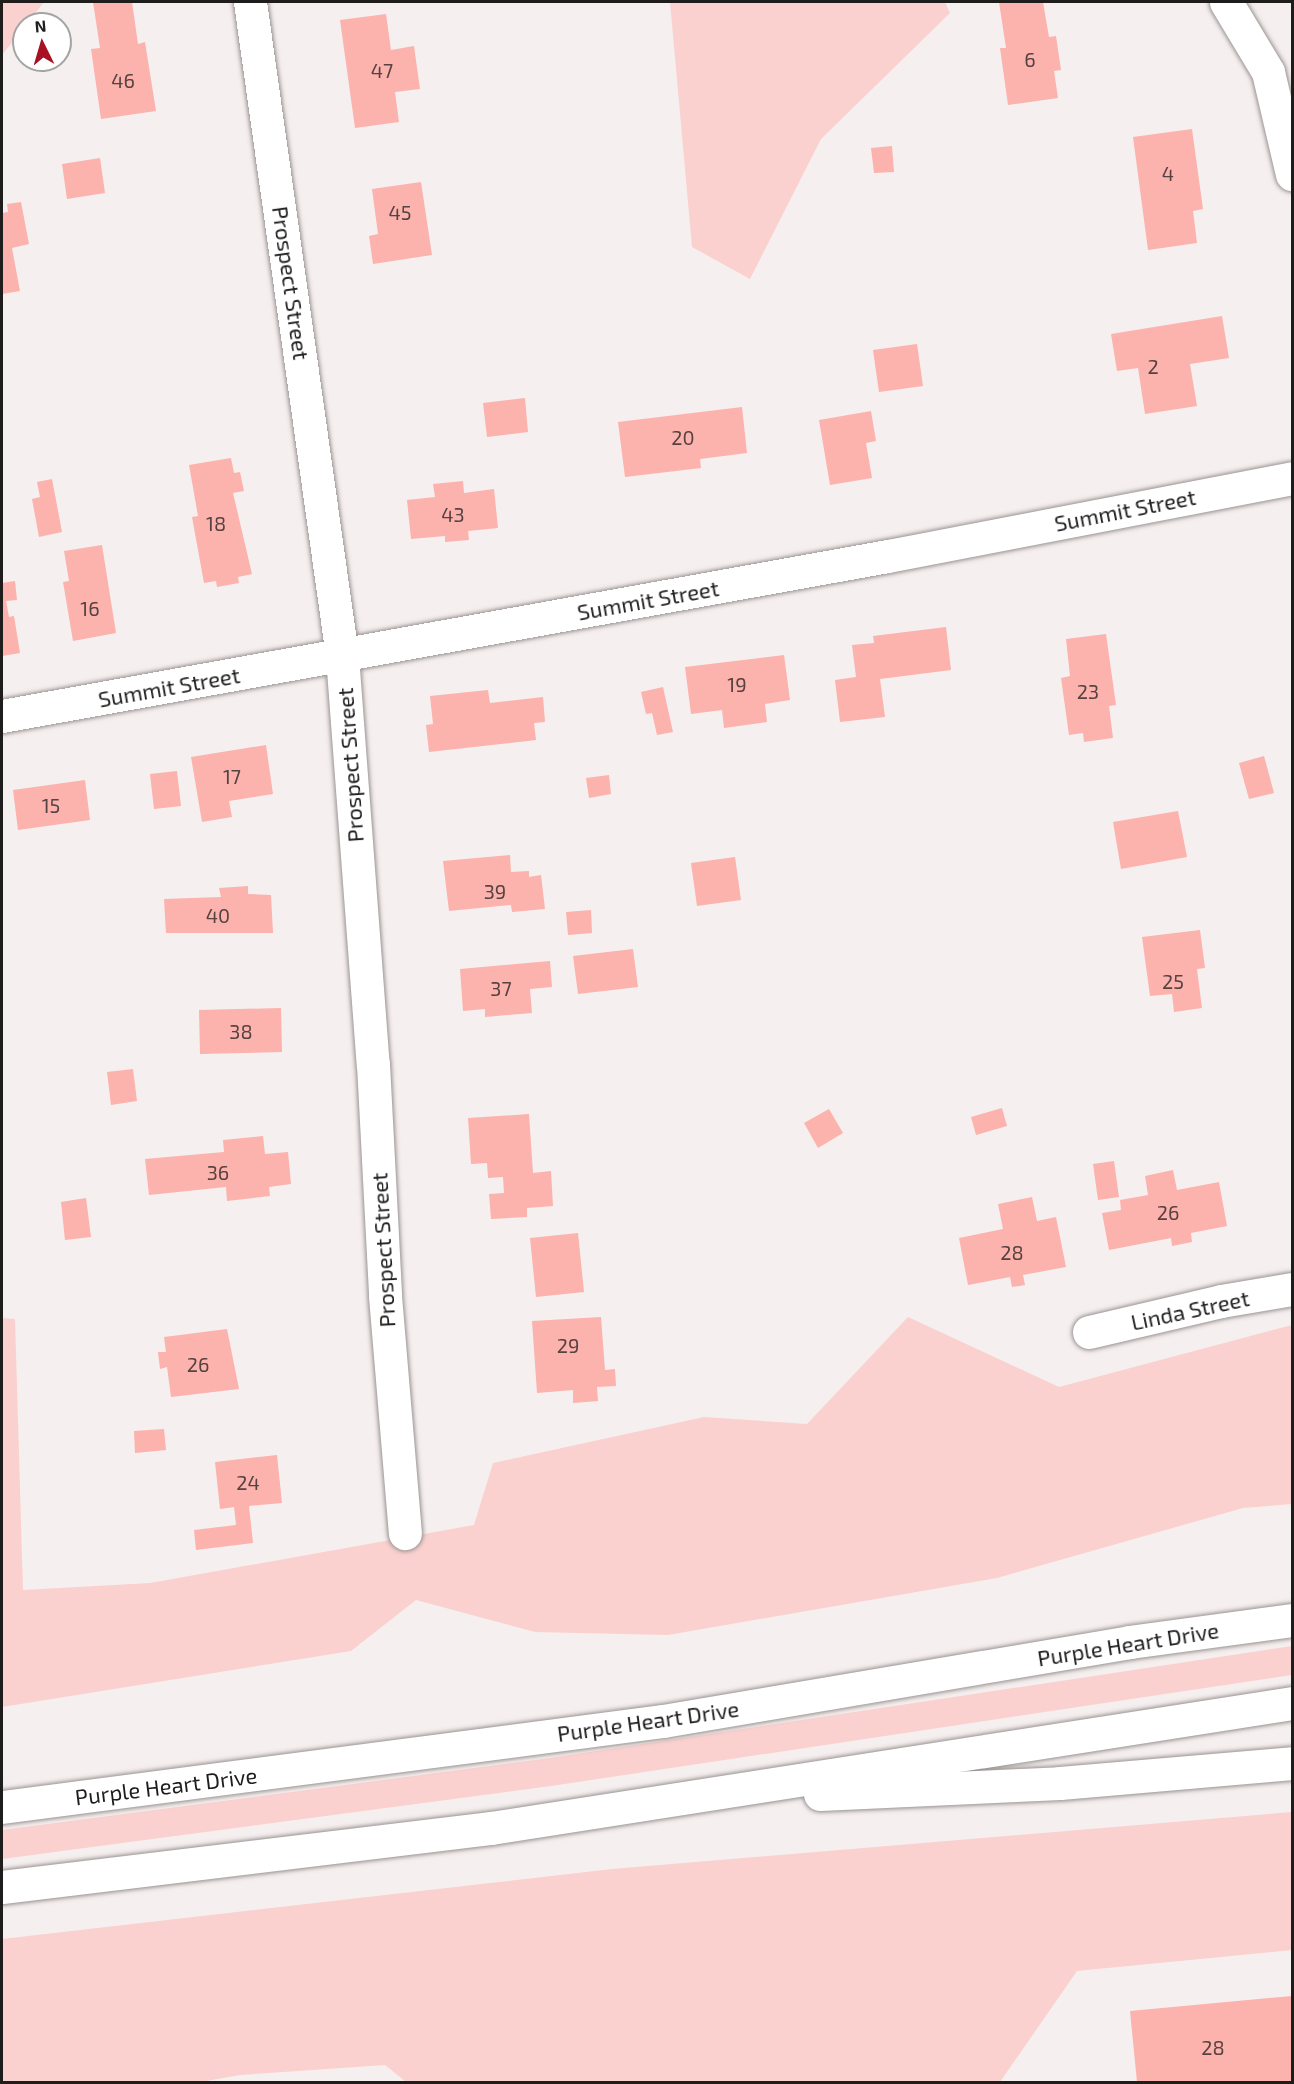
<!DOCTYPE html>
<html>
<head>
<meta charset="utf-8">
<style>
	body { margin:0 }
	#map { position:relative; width:1294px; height:2084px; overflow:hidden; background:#f6efef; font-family:"Exo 2",sans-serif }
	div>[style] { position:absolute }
	.green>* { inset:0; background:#fad1ce }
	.building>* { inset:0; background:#fcb2ad }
	.roads { filter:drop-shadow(0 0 2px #9a9493) drop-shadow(0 0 2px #9a9493) }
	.street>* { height:33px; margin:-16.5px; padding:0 16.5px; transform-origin:16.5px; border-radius:16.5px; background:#fff }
	.primary>* { height:33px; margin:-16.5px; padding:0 16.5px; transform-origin:16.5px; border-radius:16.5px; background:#fff }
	span { translate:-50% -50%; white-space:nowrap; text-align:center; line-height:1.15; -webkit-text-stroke:6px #fff; paint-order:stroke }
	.number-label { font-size:20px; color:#564240 }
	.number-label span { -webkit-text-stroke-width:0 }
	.street-label { font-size:22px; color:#1f1c1c }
	.frame { position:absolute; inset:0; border:3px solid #1f1c1c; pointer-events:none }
	.north { position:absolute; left:12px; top:12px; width:60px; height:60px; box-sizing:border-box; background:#fff; border:2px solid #a5a4a4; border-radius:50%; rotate:355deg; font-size:16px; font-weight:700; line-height:24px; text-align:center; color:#1f1c1c }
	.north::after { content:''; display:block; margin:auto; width:21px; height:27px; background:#a81123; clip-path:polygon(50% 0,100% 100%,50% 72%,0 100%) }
</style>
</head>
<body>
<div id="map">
	<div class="green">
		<div style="clip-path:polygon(2px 2px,44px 2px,2px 55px)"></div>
		<div style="clip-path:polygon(670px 2px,945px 2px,950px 13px,821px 139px,750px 279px,692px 247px)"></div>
		<div style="clip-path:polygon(908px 1317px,1059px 1387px,1292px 1325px,1292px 1504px,1243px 1508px,997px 1578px,668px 1635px,535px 1632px,416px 1600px,351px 1651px,2px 1707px,2px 1318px,15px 1319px,23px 1590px,150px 1583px,474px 1525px,493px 1463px,704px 1417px,807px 1424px)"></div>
		<div style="clip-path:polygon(1292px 1646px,1292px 1675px,551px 1786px,2px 1859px,2px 1830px,543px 1759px)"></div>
		<div style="clip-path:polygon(1292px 1812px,1292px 1950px,1077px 1971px,1000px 2082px,406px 2082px,385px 2065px,240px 2075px,201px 2082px,2px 2082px,2px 1939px,612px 1869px)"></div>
	</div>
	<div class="building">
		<div style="clip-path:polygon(93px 2px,132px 2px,138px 44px,145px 42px,156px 111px,101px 119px,91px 49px,100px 48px)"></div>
		<div style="clip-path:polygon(999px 2px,1043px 2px,1049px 37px,1056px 36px,1061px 70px,1054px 71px,1058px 98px,1008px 105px,1000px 48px,1006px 48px)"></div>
		<div style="clip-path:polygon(386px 14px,391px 50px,414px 46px,420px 89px,395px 92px,399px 122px,355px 128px,340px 20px)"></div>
		<div style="clip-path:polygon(1192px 129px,1203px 209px,1193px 211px,1197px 243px,1148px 250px,1133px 137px)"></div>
		<div style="clip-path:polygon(892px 146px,894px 172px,874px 173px,871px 148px)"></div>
		<div style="clip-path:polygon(100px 158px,105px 193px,67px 199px,62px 164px)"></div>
		<div style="clip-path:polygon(421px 182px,432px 255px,373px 264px,369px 236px,378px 234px,372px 189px)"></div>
		<div style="clip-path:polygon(21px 202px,29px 244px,12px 248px,20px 291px,2px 294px,2px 213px,8px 212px,7px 204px)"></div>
		<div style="clip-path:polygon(1222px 316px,1229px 358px,1190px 364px,1197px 406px,1145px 414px,1138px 368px,1117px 371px,1111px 334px)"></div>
		<div style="clip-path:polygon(917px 344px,923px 386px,879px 392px,873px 350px)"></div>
		<div style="clip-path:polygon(525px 398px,528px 432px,487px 437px,483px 403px)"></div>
		<div style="clip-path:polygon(742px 407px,747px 453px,700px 459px,701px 468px,625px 477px,618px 422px)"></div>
		<div style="clip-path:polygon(871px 411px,876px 441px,866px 443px,872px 478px,830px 485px,819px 420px)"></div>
		<div style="clip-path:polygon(231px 458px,234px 473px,240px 472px,244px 491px,233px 493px,252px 574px,238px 577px,239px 583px,217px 587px,216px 581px,204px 583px,192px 517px,198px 516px,189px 465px)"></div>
		<div style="clip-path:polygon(52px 479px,62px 532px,39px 537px,32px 499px,40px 497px,37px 482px)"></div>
		<div style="clip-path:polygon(463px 481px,464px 493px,494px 489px,498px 528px,468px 531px,469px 540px,445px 542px,445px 536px,411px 539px,407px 500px,435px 497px,433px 484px)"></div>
		<div style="clip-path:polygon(102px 545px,116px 633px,73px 641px,63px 582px,69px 581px,64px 551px)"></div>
		<div style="clip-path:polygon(15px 581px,17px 600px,6px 601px,9px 617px,14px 616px,20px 653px,2px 656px,2px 583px)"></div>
		<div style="clip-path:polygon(946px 627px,951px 670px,880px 679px,885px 717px,840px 722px,835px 680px,856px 677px,852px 645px,874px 643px,873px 636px)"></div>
		<div style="clip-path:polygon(1106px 634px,1116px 705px,1109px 706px,1113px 738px,1084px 742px,1083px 733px,1069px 735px,1061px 678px,1070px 676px,1066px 639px)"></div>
		<div style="clip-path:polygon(784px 655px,790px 700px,765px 704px,767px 722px,724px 728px,722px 710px,691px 714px,685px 667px)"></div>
		<div style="clip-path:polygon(663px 687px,673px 732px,657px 735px,652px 713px,646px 714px,641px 692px)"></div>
		<div style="clip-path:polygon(488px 690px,490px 703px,543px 697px,545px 722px,534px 723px,536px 740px,429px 752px,426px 725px,433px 724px,430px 696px)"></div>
		<div style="clip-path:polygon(266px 745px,273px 794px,229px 801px,232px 817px,202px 822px,191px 757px)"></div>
		<div style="clip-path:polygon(1264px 756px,1274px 793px,1249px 799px,1239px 763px)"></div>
		<div style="clip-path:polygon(177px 771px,181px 806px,154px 809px,150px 774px)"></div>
		<div style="clip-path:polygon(609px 775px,611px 794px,589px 798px,586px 778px)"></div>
		<div style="clip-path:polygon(85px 780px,90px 820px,18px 830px,13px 790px)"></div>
		<div style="clip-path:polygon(1178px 811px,1187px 857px,1121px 869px,1113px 822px)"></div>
		<div style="clip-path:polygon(510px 855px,511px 872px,529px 871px,529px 877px,541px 875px,545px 909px,512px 912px,511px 905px,449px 911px,443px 861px)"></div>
		<div style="clip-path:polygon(735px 857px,741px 900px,697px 906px,691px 863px)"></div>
		<div style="clip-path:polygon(248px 886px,248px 894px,271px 895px,273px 933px,166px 933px,164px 899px,221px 897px,219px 888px)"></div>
		<div style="clip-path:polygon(591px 910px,592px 933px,568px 935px,566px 912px)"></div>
		<div style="clip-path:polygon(1200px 930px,1205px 968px,1197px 969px,1202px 1008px,1174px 1012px,1172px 994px,1150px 996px,1142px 937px)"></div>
		<div style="clip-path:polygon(633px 949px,638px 987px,578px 994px,573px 956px)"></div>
		<div style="clip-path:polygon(550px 961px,552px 987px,530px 989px,532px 1013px,485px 1017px,485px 1009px,463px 1011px,460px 969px)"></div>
		<div style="clip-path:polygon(281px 1008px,282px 1052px,200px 1054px,199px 1010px)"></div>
		<div style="clip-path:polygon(133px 1069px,137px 1101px,111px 1105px,107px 1072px)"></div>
		<div style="clip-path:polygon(1002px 1108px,1007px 1126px,976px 1135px,971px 1117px)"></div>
		<div style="clip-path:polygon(829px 1109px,843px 1133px,818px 1148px,804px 1123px)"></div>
		<div style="clip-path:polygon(529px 1114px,533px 1173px,551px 1171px,553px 1206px,527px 1208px,527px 1217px,491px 1219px,489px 1194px,504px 1193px,503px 1177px,488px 1178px,487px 1163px,471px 1164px,468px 1118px)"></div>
		<div style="clip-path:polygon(263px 1136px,265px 1154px,288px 1152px,291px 1184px,269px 1187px,270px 1196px,227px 1201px,226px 1187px,149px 1195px,145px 1159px,224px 1152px,223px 1140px)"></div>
		<div style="clip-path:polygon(1114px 1161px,1119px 1197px,1098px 1200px,1093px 1164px)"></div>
		<div style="clip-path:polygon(1173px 1170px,1177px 1190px,1219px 1182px,1227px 1226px,1191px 1233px,1192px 1242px,1172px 1246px,1171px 1238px,1109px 1250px,1102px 1213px,1121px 1210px,1120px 1200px,1148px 1195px,1145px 1176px)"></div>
		<div style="clip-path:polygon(1032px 1197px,1037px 1221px,1056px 1217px,1066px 1267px,1023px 1275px,1025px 1285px,1012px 1287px,1010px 1277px,968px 1285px,959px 1238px,1003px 1229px,998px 1204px)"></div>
		<div style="clip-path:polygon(86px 1198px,91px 1237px,65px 1240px,61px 1202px)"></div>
		<div style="clip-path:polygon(578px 1233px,584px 1292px,536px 1297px,530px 1238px)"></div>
		<div style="clip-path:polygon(601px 1317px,605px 1370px,615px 1369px,616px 1386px,597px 1387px,598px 1401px,573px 1403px,573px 1390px,537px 1393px,532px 1321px)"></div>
		<div style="clip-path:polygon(227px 1329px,239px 1389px,171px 1397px,167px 1367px,160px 1369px,158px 1352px,166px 1352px,164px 1337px)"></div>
		<div style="clip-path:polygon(164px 1429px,166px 1450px,135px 1453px,134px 1431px)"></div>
		<div style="clip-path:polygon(277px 1455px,282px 1503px,249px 1506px,253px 1543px,196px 1550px,194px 1530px,236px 1525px,234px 1507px,220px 1509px,215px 1462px)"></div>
		<div style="clip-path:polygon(1292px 1996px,1292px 2082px,1137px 2082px,1130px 2011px)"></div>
	</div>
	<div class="roads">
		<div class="street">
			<div style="left:250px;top:2px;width:660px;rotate:81.99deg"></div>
			<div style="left:342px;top:656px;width:409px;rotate:85.7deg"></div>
			<div style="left:373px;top:1064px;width:232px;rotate:87deg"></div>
			<div style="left:385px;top:1296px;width:238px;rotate:85.2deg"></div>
			<div style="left:1226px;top:2px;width:82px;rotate:59deg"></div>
			<div style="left:1268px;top:72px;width:105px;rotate:76.8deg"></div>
			<div style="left:2px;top:716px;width:900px;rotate:-10.24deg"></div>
			<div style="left:888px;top:556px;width:411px;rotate:-10.9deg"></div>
			<div style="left:1089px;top:1332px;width:136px;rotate:-13.2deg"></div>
			<div style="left:1221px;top:1301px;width:72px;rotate:-9.6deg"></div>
		</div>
		<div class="primary">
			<div style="left:820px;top:1794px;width:240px;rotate:-2.6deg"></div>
			<div style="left:1060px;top:1783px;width:233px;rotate:-4.9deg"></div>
			<div style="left:2px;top:1807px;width:667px;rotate:-7.41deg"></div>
			<div style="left:663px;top:1721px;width:474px;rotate:-9.6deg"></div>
			<div style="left:1130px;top:1642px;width:163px;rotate:-7.7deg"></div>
			<div style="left:2px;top:1887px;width:493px;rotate:-6.9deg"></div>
			<div style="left:491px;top:1828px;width:811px;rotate:-8.87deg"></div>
		</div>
	</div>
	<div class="number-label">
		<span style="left:1030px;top:59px">6</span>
		<span style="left:382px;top:70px">47</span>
		<span style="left:123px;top:80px">46</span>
		<span style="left:1168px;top:173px">4</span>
		<span style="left:400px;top:212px">45</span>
		<span style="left:1153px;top:366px">2</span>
		<span style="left:683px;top:437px">20</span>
		<span style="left:453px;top:514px">43</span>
		<span style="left:216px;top:523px">18</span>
		<span style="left:90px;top:608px">16</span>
		<span style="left:737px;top:684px">19</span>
		<span style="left:1088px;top:691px">23</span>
		<span style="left:232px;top:776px">17</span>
		<span style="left:51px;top:805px">15</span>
		<span style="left:495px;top:891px">39</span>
		<span style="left:218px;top:915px">40</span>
		<span style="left:1173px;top:981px">25</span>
		<span style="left:501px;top:988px">37</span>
		<span style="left:241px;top:1031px">38</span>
		<span style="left:218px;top:1172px">36</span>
		<span style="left:1168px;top:1212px">26</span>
		<span style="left:1012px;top:1252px">28</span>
		<span style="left:568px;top:1345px">29</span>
		<span style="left:198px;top:1364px">26</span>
		<span style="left:248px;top:1482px">24</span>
		<span style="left:1213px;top:2047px">28</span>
	</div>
	<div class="street-label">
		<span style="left:291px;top:283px;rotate:82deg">Prospect Street</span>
		<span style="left:1125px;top:510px;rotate:-11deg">Summit Street</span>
		<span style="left:648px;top:600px;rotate:-10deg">Summit Street</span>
		<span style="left:169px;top:687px;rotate:-10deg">Summit Street</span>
		<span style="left:350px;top:765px;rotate:-94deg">Prospect Street</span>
		<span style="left:383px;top:1250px;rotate:-93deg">Prospect Street</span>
		<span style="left:1190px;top:1310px;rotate:-12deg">Linda Street</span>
		<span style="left:1128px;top:1644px;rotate:-9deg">Purple Heart Drive</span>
		<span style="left:648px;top:1721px;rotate:-8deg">Purple Heart Drive</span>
		<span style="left:166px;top:1786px;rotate:-7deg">Purple Heart Drive</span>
	</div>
	<div class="frame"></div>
	<div class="north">N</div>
</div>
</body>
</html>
